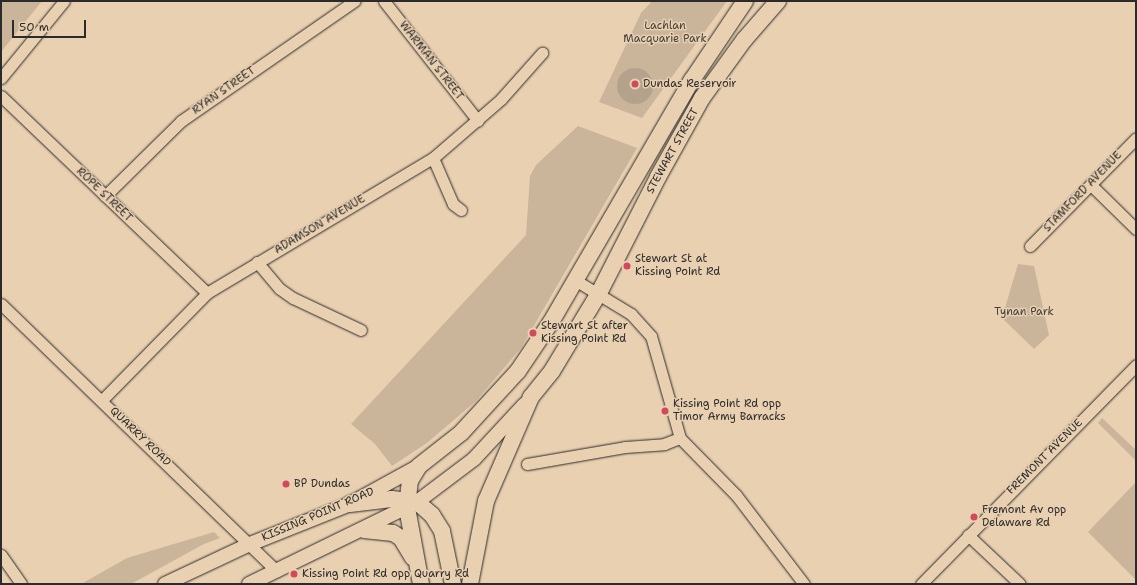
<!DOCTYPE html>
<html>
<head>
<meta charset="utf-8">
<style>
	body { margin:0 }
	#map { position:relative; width:1137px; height:585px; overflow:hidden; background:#e9d0b1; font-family:"Shantell Sans",sans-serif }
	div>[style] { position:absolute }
	.green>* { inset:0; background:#cab59b }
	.building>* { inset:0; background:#b4a28c }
	.round { border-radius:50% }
	.roads { filter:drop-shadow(0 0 1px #2b2b2b) drop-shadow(0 0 1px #2b2b2b) }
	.minor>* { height:11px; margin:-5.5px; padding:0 5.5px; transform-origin:5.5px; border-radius:5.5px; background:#e9d0b1 }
	.major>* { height:14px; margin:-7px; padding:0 7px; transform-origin:7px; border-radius:7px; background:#e9d0b1 }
	.highway>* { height:16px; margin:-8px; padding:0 8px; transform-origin:8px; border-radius:8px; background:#e9d0b1 }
	.dots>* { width:11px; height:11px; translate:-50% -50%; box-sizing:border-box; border:2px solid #e9d0b1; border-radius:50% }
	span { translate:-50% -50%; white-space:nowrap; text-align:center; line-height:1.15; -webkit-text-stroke:3px #e9d0b1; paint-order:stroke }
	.park-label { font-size:11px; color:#43403c }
	.street-label { font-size:11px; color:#2b2b2b }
	.poi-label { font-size:11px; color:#2b2b2b }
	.left { translate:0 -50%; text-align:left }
	.frame { position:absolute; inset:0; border:2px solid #2b2b2b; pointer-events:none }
	.scale { position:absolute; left:12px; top:20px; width:74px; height:18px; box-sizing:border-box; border:2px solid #2b2b2b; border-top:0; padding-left:5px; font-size:12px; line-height:14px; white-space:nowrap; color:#2b2b2b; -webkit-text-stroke:3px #e9d0b1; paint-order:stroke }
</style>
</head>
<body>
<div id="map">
	<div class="green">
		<div style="clip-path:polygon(1px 1px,42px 1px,1px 52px)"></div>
		<div style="clip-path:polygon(652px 1px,727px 1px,642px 118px,599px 102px,641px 13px)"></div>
		<div style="clip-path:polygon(578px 126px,637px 148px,521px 348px,476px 401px,427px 443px,392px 466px,375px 444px,351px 424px,526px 235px,530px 176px,536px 165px)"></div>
		<div style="clip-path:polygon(1018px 264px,1034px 266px,1049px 335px,1034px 349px,1002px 318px)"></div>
		<div style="clip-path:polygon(1102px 418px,1136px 450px,1136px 461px,1098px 423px)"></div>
		<div style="clip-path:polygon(1136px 482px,1136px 580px,1088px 532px)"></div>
		<div style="clip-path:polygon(214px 532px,220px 538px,204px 544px,131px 584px,81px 584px,127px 558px)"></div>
	</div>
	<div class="building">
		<div class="round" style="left:617px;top:68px;width:36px;height:36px"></div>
	</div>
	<div class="roads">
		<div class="minor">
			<div style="left:384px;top:1px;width:152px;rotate:51.9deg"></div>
			<div style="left:1px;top:78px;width:99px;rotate:-50.7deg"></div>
			<div style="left:1px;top:96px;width:285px;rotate:43.7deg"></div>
			<div style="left:433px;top:158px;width:50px;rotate:66.5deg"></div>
			<div style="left:453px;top:204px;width:10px;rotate:37deg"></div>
			<div style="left:1091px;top:185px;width:63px;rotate:44.4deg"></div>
			<div style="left:105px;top:196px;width:107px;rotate:-44.6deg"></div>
			<div style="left:181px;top:121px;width:211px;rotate:-34.7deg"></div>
			<div style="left:1030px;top:246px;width:151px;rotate:-45.5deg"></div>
			<div style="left:257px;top:262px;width:35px;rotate:50deg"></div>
			<div style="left:280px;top:289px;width:16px;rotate:35deg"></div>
			<div style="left:293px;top:298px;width:75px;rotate:25.2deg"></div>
			<div style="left:575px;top:280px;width:66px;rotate:31.3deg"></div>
			<div style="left:631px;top:314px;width:30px;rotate:48deg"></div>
			<div style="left:651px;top:336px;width:106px;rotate:74.1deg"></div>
			<div style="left:680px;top:438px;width:80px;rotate:45.5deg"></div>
			<div style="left:736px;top:495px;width:112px;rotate:52.6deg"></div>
			<div style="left:1px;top:304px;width:384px;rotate:44.1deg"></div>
			<div style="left:102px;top:400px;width:150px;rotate:-45.5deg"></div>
			<div style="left:207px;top:293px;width:263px;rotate:-30.9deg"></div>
			<div style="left:433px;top:158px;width:90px;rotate:-40.9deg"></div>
			<div style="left:501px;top:99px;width:62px;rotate:-48.3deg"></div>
			<div style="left:527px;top:464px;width:99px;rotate:-9.8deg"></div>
			<div style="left:625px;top:447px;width:39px;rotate:-4deg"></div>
			<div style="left:664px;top:444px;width:17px;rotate:-21deg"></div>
			<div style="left:968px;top:535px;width:71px;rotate:43.3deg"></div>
			<div style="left:1px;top:555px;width:35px;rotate:55deg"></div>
			<div style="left:921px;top:584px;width:307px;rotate:-45.5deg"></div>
		</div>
		<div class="major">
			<div style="left:165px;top:584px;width:94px;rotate:-25.2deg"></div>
			<div style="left:250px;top:544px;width:108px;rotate:-21.8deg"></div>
			<div style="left:350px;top:504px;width:79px;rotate:-28.8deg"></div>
			<div style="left:249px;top:584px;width:187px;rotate:-26deg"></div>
			<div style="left:417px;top:502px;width:71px;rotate:-37deg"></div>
			<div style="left:474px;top:459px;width:74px;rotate:-47.2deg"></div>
		</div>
		<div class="highway">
			<div style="left:350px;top:504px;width:42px;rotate:-6.8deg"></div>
			<div style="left:392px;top:499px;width:25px;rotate:7deg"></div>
			<div style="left:417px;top:502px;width:20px;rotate:41deg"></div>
			<div style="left:432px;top:515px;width:19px;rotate:58deg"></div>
			<div style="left:442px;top:531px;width:54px;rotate:78.3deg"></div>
			<div style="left:364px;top:530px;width:29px;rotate:6deg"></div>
			<div style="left:393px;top:533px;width:9px;rotate:32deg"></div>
			<div style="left:401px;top:538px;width:23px;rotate:59deg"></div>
			<div style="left:421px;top:584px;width:77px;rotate:-100.4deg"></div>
			<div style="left:407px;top:508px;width:27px;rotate:-84deg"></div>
			<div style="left:410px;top:481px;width:17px;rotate:-59deg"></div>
			<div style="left:419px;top:466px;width:53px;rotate:-38.2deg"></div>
			<div style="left:461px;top:433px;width:84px;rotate:-47.4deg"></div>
			<div style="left:518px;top:371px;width:59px;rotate:-56deg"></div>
			<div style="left:551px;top:322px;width:280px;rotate:-59.8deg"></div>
			<div style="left:692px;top:80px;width:95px;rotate:-56.1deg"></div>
			<div style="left:470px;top:584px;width:85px;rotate:-79.1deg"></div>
			<div style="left:486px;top:501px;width:113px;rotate:-66.6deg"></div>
			<div style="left:531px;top:397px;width:33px;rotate:-51deg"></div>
			<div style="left:552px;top:371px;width:91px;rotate:-58.9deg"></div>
			<div style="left:599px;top:293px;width:130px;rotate:-63deg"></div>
			<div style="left:658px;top:177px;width:90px;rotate:-60.9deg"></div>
			<div style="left:702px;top:98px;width:72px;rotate:-54.1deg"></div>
			<div style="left:744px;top:40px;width:52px;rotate:-48.9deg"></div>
		</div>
	</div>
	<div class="dots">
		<div style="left:635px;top:84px;background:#d1495b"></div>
		<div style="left:627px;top:266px;background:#d1495b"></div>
		<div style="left:533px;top:333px;background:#d1495b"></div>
		<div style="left:665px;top:411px;background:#d1495b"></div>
		<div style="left:286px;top:484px;background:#d1495b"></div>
		<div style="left:974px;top:517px;background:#d1495b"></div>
		<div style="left:294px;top:574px;background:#d1495b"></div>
	</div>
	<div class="park-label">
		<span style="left:665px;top:33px">Lachlan<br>Macquarie Park</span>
		<span style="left:1024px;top:312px">Tynan Park</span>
	</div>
	<div class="street-label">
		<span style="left:431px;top:61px;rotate:52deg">WARMAN STREET</span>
		<span style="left:224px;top:91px;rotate:-35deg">RYAN STREET</span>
		<span style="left:673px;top:151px;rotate:-61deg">STEWART STREET</span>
		<span style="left:1083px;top:192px;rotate:-46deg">STAMFORD AVENUE</span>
		<span style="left:104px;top:195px;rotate:44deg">ROPE STREET</span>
		<span style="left:320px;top:225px;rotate:-31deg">ADAMSON AVENUE</span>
		<span style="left:140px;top:437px;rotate:44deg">QUARRY ROAD</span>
		<span style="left:1045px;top:457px;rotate:-45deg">FREMONT AVENUE</span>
		<span style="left:318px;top:515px;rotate:-23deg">KISSING POINT ROAD</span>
	</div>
	<div class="poi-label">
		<span class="left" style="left:643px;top:84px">Dundas Reservoir</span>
		<span class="left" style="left:635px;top:266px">Stewart St at<br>Kissing Point Rd</span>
		<span class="left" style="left:541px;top:333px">Stewart St after<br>Kissing Point Rd</span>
		<span class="left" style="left:673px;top:411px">Kissing Point Rd opp<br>Timor Army Barracks</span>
		<span class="left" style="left:294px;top:484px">BP Dundas</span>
		<span class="left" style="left:982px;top:517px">Fremont Av opp<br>Delaware Rd</span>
		<span class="left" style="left:302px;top:574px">Kissing Point Rd opp Quarry Rd</span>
	</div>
	<div class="frame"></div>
	<div class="scale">50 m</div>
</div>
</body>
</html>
